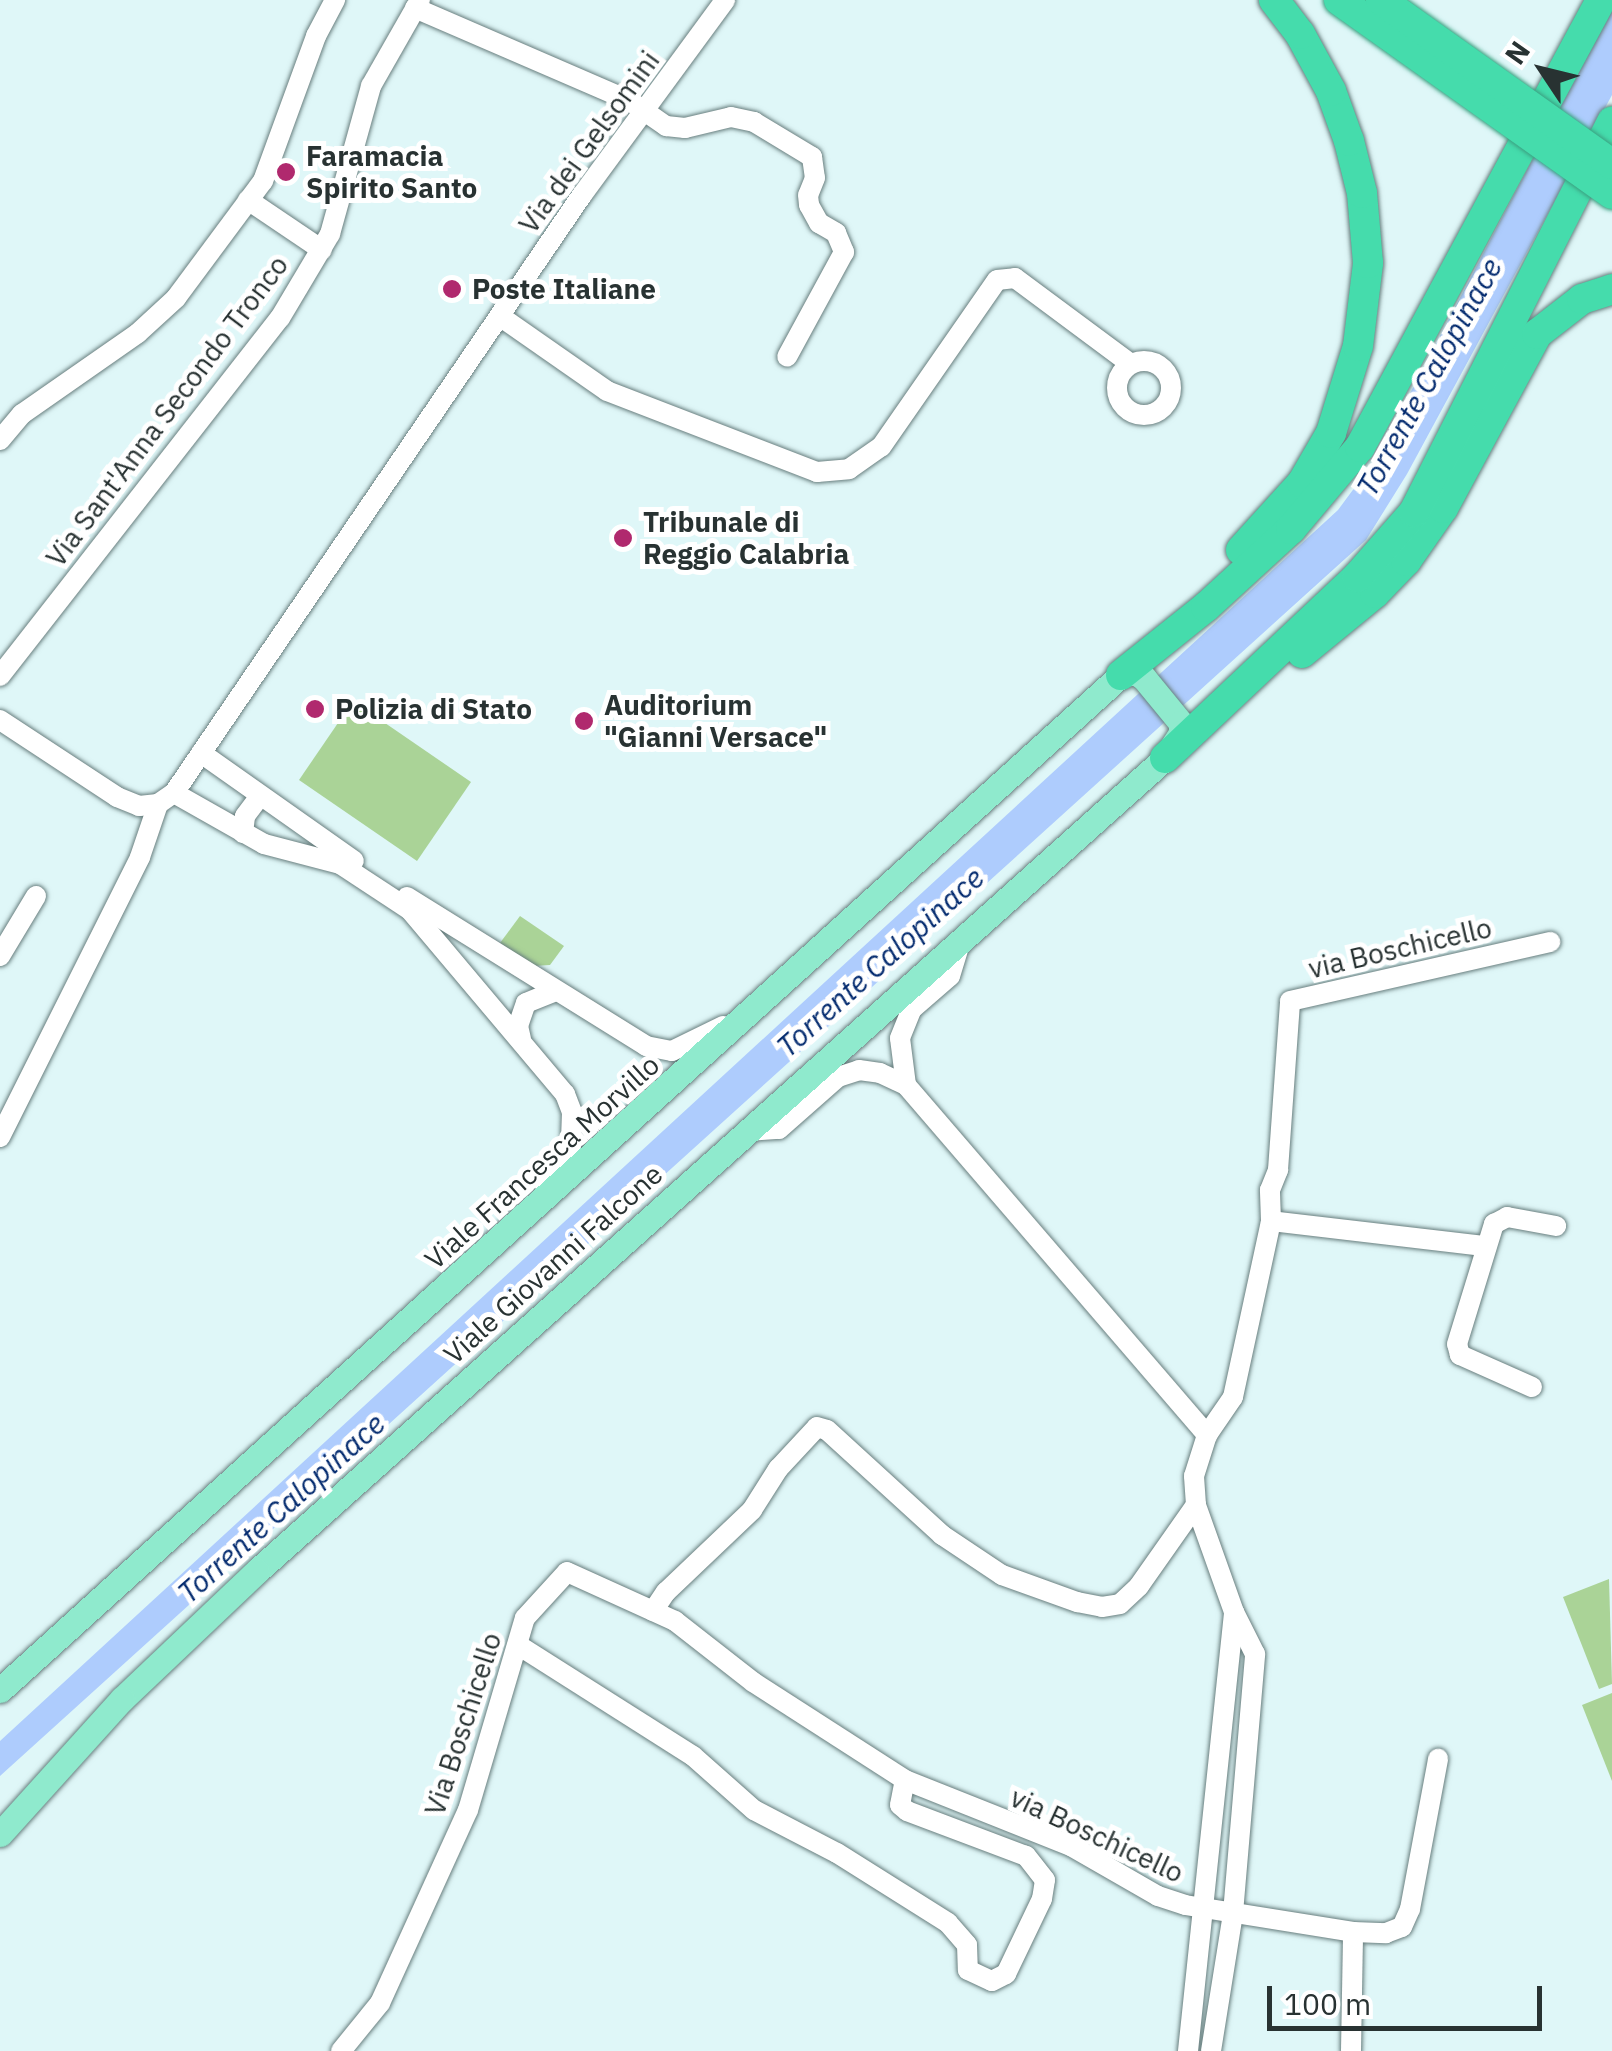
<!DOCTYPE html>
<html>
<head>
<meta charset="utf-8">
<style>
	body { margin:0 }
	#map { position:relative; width:1612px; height:2051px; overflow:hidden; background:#dff7f8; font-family:"IBM Plex Sans",sans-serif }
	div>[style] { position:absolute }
	.green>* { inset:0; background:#aad397 }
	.water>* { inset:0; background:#aeccfd }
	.roads { filter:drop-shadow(0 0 2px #687e7e) drop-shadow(0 0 2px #687e7e) }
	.minor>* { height:20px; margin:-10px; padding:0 10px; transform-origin:10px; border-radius:10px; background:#fff }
	.minor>.ring { margin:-10px; padding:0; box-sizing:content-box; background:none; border:20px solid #fff; border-radius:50% }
	.major>* { height:25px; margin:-12.5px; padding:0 12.5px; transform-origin:12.5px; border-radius:12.5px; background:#8feacd }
	.highway>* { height:30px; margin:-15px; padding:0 15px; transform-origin:15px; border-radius:15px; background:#45dcac }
	.bridges { filter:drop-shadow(0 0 2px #3ba081) drop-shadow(0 0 2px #3ba081) }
	.highway-bridge>* { height:30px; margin:-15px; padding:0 15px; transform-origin:15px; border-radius:15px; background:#45dcac }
	.dots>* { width:28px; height:28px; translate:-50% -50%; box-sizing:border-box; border:5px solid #fff; border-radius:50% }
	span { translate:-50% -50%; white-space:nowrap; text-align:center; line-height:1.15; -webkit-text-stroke:10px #fff; paint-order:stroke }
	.street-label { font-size:28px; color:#283232 }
	.poi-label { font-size:28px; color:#283232; font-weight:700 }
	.left { translate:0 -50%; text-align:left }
	.water-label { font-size:30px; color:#042b6f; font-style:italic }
	.north { position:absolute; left:1492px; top:20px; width:100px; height:100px; -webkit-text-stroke:8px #fff; paint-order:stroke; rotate:305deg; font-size:28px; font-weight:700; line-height:40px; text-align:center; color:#283232 }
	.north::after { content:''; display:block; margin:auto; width:35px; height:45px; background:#283232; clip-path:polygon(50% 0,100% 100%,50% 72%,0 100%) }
	.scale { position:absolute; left:1267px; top:1986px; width:275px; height:45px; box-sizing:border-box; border:5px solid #283232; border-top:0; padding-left:12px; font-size:30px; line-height:35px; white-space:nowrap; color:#283232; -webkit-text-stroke:8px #fff; paint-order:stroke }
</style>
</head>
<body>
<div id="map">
	<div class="green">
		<div style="clip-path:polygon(353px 701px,471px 782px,417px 861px,299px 780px)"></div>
		<div style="clip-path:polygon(520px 916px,564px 946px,550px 965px,533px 966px,500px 943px)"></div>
		<div style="clip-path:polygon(1609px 1579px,1612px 1684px,1599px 1689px,1563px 1597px)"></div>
		<div style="clip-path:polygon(1612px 1693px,1612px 1781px,1582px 1705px)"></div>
	</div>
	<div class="water">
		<div style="clip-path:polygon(1612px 8px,1612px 95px,1407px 474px,1366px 540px,0 1776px,0 1741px,1338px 510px,1375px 460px)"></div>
	</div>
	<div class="roads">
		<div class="minor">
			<div style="left:415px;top:8px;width:234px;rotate:23.4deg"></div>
			<div style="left:630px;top:101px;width:44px;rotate:34.8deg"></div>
			<div style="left:666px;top:126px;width:19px;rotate:6deg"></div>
			<div style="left:685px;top:128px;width:47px;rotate:-13.4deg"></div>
			<div style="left:731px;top:117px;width:24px;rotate:12deg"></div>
			<div style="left:754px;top:122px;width:68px;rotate:31.1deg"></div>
			<div style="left:812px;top:157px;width:21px;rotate:82deg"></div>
			<div style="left:815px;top:178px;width:18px;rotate:112deg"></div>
			<div style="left:808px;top:195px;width:10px;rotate:84deg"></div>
			<div style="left:809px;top:205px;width:21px;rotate:61deg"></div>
			<div style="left:819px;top:223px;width:20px;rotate:30deg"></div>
			<div style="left:836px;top:233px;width:21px;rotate:67deg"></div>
			<div style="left:844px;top:252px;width:119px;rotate:118.5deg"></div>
			<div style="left:248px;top:200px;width:89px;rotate:34deg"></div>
			<div style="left:501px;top:317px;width:129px;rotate:34.9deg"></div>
			<div style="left:607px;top:391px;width:225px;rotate:21.1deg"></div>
			<div style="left:817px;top:472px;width:32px;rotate:-5deg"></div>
			<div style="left:849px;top:469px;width:39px;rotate:-35deg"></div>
			<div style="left:881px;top:447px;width:203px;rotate:-55.2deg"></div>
			<div style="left:997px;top:280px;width:18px;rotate:-6deg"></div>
			<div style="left:1015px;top:278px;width:144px;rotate:36.6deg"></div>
			<div class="ring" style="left:1117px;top:361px;width:34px;height:34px"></div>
			<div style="left:0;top:440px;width:34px;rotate:-50deg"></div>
			<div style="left:22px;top:414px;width:141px;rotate:-34.9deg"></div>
			<div style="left:138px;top:333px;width:52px;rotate:-42.6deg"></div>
			<div style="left:176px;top:298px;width:146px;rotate:-53.4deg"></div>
			<div style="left:263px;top:181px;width:154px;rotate:-69.9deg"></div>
			<div style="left:316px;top:36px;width:41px;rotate:-62.2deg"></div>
			<div style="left:0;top:676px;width:454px;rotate:-52deg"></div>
			<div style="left:280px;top:318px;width:98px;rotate:-59.2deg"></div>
			<div style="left:330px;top:234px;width:154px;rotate:-74.5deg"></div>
			<div style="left:371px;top:86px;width:99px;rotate:-60.3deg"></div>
			<div style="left:0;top:720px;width:140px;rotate:33.3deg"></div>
			<div style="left:117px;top:797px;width:24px;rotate:22deg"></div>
			<div style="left:139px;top:806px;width:19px;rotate:-6deg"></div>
			<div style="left:201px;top:753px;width:187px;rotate:35.2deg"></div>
			<div style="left:174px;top:793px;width:103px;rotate:29.5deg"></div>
			<div style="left:264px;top:844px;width:79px;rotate:14.7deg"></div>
			<div style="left:340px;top:864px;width:84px;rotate:33.3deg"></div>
			<div style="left:410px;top:910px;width:241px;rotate:49.9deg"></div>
			<div style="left:565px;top:1094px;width:19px;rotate:69deg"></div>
			<div style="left:572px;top:1112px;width:33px;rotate:92deg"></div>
			<div style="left:571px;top:1145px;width:48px;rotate:123deg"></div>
			<div style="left:243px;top:833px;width:17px;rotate:-83deg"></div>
			<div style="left:245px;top:816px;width:25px;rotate:-53deg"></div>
			<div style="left:407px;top:897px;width:282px;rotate:31.9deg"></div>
			<div style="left:646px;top:1046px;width:26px;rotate:11deg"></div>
			<div style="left:672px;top:1051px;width:57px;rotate:-26.1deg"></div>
			<div style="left:0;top:956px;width:70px;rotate:-59deg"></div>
			<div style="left:521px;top:1039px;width:13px;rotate:-103deg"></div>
			<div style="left:518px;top:1026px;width:24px;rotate:-71deg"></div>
			<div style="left:526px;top:1003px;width:31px;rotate:-22deg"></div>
			<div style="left:906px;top:1085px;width:47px;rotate:-97.3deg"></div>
			<div style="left:900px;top:1038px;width:31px;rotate:-68deg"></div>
			<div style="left:912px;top:1009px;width:50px;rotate:-41deg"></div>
			<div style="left:950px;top:976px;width:38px;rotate:-73deg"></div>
			<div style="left:747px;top:1131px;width:32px;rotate:-4deg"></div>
			<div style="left:779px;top:1129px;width:79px;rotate:-41.4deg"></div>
			<div style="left:838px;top:1077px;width:22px;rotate:-18deg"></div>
			<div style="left:859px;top:1070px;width:21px;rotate:8deg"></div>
			<div style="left:880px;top:1073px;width:29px;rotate:25deg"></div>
			<div style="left:906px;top:1085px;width:462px;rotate:49.3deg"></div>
			<div style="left:0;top:1137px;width:313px;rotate:-63.4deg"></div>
			<div style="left:140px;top:857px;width:56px;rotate:-71.2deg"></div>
			<div style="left:158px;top:804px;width:19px;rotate:-35deg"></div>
			<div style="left:174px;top:793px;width:724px;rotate:-55.7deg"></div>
			<div style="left:582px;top:195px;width:242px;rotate:-53.7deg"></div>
			<div style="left:1271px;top:1221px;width:215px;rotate:6.7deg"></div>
			<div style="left:1532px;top:1387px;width:79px;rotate:-156deg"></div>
			<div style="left:1460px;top:1355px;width:11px;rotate:-105deg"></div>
			<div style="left:1457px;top:1344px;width:126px;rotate:-72.9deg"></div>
			<div style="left:1494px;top:1224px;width:15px;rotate:-28deg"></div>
			<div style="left:1507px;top:1217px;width:50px;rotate:10.4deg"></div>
			<div style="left:653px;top:1611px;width:23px;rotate:-56deg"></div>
			<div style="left:666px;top:1592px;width:119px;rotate:-43.6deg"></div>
			<div style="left:752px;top:1510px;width:49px;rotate:-57.6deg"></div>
			<div style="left:778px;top:1469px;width:57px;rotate:-47.1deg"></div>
			<div style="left:817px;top:1427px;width:10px;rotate:17deg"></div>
			<div style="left:827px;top:1430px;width:156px;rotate:42.4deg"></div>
			<div style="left:942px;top:1535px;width:72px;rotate:33.7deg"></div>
			<div style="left:1002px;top:1575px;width:80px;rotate:19.8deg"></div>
			<div style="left:1077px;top:1602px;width:25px;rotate:11deg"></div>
			<div style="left:1102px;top:1607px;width:18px;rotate:-9deg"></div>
			<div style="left:1120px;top:1604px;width:26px;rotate:-43deg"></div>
			<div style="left:1139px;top:1586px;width:99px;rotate:-54.9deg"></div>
			<div style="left:518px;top:1645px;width:207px;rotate:32.4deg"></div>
			<div style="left:693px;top:1756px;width:81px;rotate:41.5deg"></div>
			<div style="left:754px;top:1810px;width:93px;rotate:27.4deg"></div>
			<div style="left:837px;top:1853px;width:131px;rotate:32.2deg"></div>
			<div style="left:948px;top:1923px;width:29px;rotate:49deg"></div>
			<div style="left:967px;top:1945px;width:25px;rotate:88deg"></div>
			<div style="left:968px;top:1970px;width:26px;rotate:25deg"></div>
			<div style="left:992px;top:1981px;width:16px;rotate:-27deg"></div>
			<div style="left:1006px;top:1974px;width:83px;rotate:-64.4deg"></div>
			<div style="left:1042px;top:1899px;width:19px;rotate:-81deg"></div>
			<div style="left:1045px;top:1880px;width:31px;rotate:-128deg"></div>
			<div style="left:1026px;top:1856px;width:127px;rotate:-159.3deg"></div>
			<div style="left:907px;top:1811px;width:9px;rotate:-139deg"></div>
			<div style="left:900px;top:1805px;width:25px;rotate:-79deg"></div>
			<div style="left:341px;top:2051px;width:62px;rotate:-50.9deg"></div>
			<div style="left:380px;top:2003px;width:212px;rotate:-65.5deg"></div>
			<div style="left:468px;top:1810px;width:200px;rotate:-73.5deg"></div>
			<div style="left:525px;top:1618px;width:62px;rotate:-47.6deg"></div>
			<div style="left:567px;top:1572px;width:119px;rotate:24.4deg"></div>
			<div style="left:675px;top:1621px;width:99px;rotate:38deg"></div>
			<div style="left:753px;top:1682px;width:181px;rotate:32.8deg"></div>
			<div style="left:905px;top:1780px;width:179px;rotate:21.7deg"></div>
			<div style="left:1071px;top:1846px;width:100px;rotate:29.9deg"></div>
			<div style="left:1158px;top:1896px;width:28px;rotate:18deg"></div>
			<div style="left:1185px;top:1905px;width:170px;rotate:9.1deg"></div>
			<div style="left:1353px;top:1932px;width:33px;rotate:2deg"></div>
			<div style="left:1386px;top:1933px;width:17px;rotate:-21deg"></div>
			<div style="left:1402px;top:1927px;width:20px;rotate:-66deg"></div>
			<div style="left:1410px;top:1909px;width:153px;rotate:-79.4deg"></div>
			<div style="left:1188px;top:2051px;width:441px;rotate:-84deg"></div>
			<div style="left:1211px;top:2051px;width:140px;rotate:-80.9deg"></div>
			<div style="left:1233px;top:1913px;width:260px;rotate:-85.1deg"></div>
			<div style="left:1255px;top:1654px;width:47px;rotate:-116.6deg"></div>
			<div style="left:1234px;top:1612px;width:114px;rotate:-109.6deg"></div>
			<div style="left:1196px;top:1505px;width:29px;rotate:-94deg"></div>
			<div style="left:1194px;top:1476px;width:43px;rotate:-72.4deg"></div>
			<div style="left:1207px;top:1435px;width:46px;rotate:-55.6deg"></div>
			<div style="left:1233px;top:1397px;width:180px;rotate:-77.8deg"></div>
			<div style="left:1271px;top:1221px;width:31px;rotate:-92deg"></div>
			<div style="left:1270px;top:1190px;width:22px;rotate:-68deg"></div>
			<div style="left:1278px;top:1170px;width:169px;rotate:-85.9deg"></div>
			<div style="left:1290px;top:1001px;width:267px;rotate:-12.8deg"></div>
			<div style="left:1351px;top:2051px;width:119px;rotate:-89deg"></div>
		</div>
		<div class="major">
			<div style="left:0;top:1690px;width:1512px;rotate:-42.16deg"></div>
			<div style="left:1121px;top:675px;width:14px;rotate:-12deg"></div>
			<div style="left:1135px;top:672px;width:11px;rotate:34deg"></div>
			<div style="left:1144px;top:678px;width:58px;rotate:50.6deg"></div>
			<div style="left:1181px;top:723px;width:10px;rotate:90deg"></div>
			<div style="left:1181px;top:733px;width:30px;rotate:123deg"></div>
			<div style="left:1165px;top:758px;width:1219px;rotate:138.16deg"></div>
			<div style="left:257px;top:1571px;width:186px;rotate:136.5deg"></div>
			<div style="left:122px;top:1699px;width:182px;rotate:132.1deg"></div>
		</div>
		<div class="highway">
			<div style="left:1241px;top:550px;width:91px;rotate:-47.7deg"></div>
			<div style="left:1302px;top:483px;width:58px;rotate:-59.9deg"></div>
			<div style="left:1331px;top:433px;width:91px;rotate:-72.8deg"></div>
			<div style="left:1358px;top:346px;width:84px;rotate:-83.1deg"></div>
			<div style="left:1368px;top:263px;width:70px;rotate:-94.9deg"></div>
			<div style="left:1362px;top:193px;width:54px;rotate:-104deg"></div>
			<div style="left:1349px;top:141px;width:53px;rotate:-109.8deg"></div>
			<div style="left:1331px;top:91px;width:65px;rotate:-118.5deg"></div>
			<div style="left:1300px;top:34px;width:43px;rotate:-127.4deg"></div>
			<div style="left:1302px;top:653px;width:94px;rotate:-39.4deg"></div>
			<div style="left:1375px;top:593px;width:45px;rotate:-45.9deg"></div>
			<div style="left:1406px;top:561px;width:65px;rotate:-55.1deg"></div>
			<div style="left:1443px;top:508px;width:198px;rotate:-61.6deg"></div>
			<div style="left:1537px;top:334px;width:57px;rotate:-37.9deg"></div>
			<div style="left:1582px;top:299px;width:32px;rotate:-18deg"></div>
			<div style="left:1121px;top:675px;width:109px;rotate:-38.7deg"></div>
			<div style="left:1206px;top:607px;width:115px;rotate:-42.5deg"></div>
			<div style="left:1291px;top:529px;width:107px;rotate:-49.9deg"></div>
			<div style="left:1360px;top:447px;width:508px;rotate:-61.67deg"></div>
			<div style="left:1165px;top:758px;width:264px;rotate:-43.3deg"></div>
			<div style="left:1357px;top:577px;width:86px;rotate:-48.8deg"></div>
			<div style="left:1414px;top:512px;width:438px;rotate:-63.1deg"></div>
		</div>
	</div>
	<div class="bridges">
		<div class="highway-bridge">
			<div style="left:1339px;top:0;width:335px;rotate:35.4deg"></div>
			<div style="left:1381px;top:0;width:283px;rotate:35.4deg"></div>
		</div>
	</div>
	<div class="dots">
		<div style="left:286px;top:172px;background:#b0296e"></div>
		<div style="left:452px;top:289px;background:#b0296e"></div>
		<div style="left:623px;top:538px;background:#b0296e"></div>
		<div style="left:315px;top:709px;background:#b0296e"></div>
		<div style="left:584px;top:721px;background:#b0296e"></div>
	</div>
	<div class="street-label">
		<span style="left:589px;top:142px;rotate:-54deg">Via dei Gelsomini</span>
		<span style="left:167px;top:411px;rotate:-53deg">Via Sant'Anna Secondo Tronco</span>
		<span style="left:1400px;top:948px;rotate:-13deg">via Boschicello</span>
		<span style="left:542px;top:1162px;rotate:-42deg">Viale Francesca Morvillo</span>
		<span style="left:553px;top:1264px;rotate:-42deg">Viale Giovanni Falcone</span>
		<span style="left:463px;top:1724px;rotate:-72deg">Via Boschicello</span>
		<span style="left:1097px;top:1835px;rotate:25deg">via Boschicello</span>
	</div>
	<div class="poi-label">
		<span class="left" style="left:306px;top:172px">Faramacia<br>Spirito Santo</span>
		<span class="left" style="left:472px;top:289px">Poste Italiane</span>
		<span class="left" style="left:643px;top:538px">Tribunale di<br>Reggio Calabria</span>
		<span class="left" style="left:604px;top:721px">Auditorium<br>"Gianni Versace"</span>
		<span class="left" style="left:335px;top:709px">Polizia di Stato</span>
	</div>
	<div class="water-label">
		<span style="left:1429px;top:377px;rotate:-61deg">Torrente Calopinace</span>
		<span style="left:880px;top:962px;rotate:-42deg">Torrente Calopinace</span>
		<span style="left:281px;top:1508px;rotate:-42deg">Torrente Calopinace</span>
	</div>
	<div class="north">N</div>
	<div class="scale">100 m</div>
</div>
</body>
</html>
